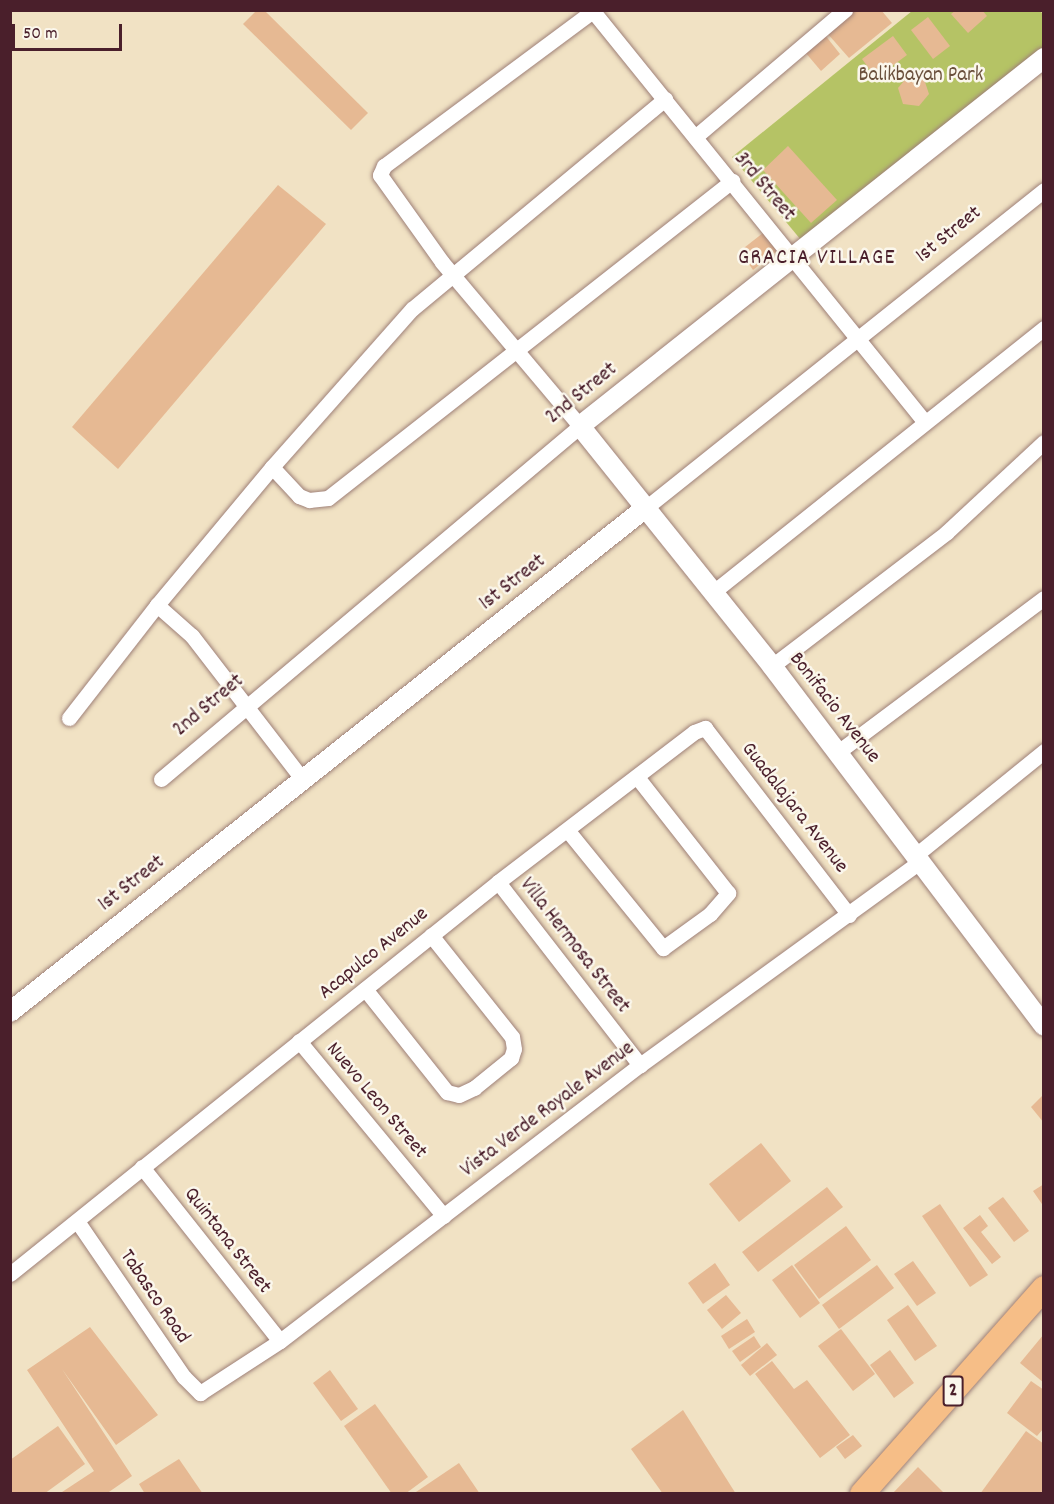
<!DOCTYPE html>
<html>
<head>
<meta charset="utf-8">
<style>
	body { margin:0 }
	#map { position:relative; width:1054px; height:1504px; overflow:hidden; background:#f1e2c4; font-family:Dekko,sans-serif }
	div>[style] { position:absolute }
	.green>* { inset:0; background:#b5c365 }
	.building>* { inset:0; background:#e6b993 }
	.roads { filter:drop-shadow(0 0 2px #9e8078) drop-shadow(0 0 2px #9e8078) }
	.minor>* { height:15px; margin:-7.5px; padding:0 7.5px; transform-origin:7.5px; border-radius:7.5px; background:#fff }
	.tertiary>* { height:20px; margin:-10px; padding:0 10px; transform-origin:10px; border-radius:10px; background:#fff }
	.primary>* { height:24px; margin:-12px; padding:0 12px; transform-origin:12px; border-radius:12px; background:#f6be87 }
	span { translate:-50% -50%; white-space:nowrap; text-align:center; line-height:1.15; -webkit-text-stroke:5px #fbf7ec; paint-order:stroke }
	.shield-label span { padding:2px 4px; background:#fbf7ec; border:2px solid; border-radius:4px; -webkit-text-stroke-width:0 }
	.shield-label { font-size:20px; color:#4a1f2b; font-weight:700 }
	.park-label { font-size:21px; color:#6a503c }
	.street-label { font-size:21px; color:#4a1f2b }
	.neighbourhood-label { font-size:22px; color:#4a1f2b; letter-spacing:1.5px }
	.frame { position:absolute; inset:0; border:12px solid #4a1f2b; pointer-events:none }
	.scale { position:absolute; left:12px; top:24px; width:110px; height:27px; box-sizing:border-box; border:3px solid #4a1f2b; border-top:0; padding-left:8px; font-size:18px; line-height:21px; white-space:nowrap; color:#4a1f2b; -webkit-text-stroke:4px #fbf7ec; paint-order:stroke }
</style>
</head>
<body>
<div id="map">
	<div class="green">
		<div style="clip-path:polygon(1040px 10px,1043px 15px,1043px 50px,801px 240px,732px 157px,912px 11px)"></div>
	</div>
	<div class="building">
		<div style="clip-path:polygon(257px 10px,264px 10px,368px 113px,351px 130px,243px 24px)"></div>
		<div style="clip-path:polygon(854px 10px,881px 10px,892px 23px,849px 58px,827px 33px)"></div>
		<div style="clip-path:polygon(956px 10px,982px 10px,987px 16px,968px 33px,951px 14px)"></div>
		<div style="clip-path:polygon(928px 17px,950px 46px,933px 59px,911px 30px)"></div>
		<div style="clip-path:polygon(825px 35px,840px 54px,821px 71px,805px 52px)"></div>
		<div style="clip-path:polygon(893px 36px,907px 55px,876px 78px,862px 59px)"></div>
		<div style="clip-path:polygon(908px 76px,924px 79px,929px 94px,919px 106px,903px 104px,898px 88px)"></div>
		<div style="clip-path:polygon(788px 146px,837px 200px,811px 223px,763px 170px)"></div>
		<div style="clip-path:polygon(278px 185px,326px 224px,118px 469px,72px 427px)"></div>
		<div style="clip-path:polygon(763px 233px,777px 251px,753px 270px,740px 251px)"></div>
		<div style="clip-path:polygon(1044px 1094px,1044px 1123px,1031px 1107px)"></div>
		<div style="clip-path:polygon(761px 1143px,791px 1181px,739px 1222px,709px 1184px)"></div>
		<div style="clip-path:polygon(1044px 1184px,1044px 1207px,1033px 1191px)"></div>
		<div style="clip-path:polygon(827px 1187px,843px 1207px,758px 1272px,742px 1252px)"></div>
		<div style="clip-path:polygon(1003px 1197px,1029px 1231px,1014px 1242px,988px 1208px)"></div>
		<div style="clip-path:polygon(940px 1204px,988px 1275px,970px 1287px,922px 1216px)"></div>
		<div style="clip-path:polygon(980px 1215px,988px 1226px,981px 1232px,1001px 1257px,992px 1264px,963px 1228px)"></div>
		<div style="clip-path:polygon(846px 1226px,871px 1260px,819px 1299px,794px 1265px)"></div>
		<div style="clip-path:polygon(913px 1261px,936px 1293px,917px 1306px,894px 1274px)"></div>
		<div style="clip-path:polygon(715px 1263px,730px 1285px,703px 1304px,688px 1283px)"></div>
		<div style="clip-path:polygon(792px 1265px,820px 1303px,800px 1318px,772px 1280px)"></div>
		<div style="clip-path:polygon(877px 1265px,894px 1288px,839px 1329px,822px 1305px)"></div>
		<div style="clip-path:polygon(726px 1295px,741px 1313px,722px 1329px,707px 1310px)"></div>
		<div style="clip-path:polygon(908px 1305px,937px 1346px,915px 1361px,887px 1320px)"></div>
		<div style="clip-path:polygon(747px 1319px,755px 1332px,729px 1349px,721px 1336px)"></div>
		<div style="clip-path:polygon(90px 1327px,158px 1415px,116px 1445px,62px 1369px,132px 1476px,106px 1494px,59px 1494px,94px 1471px,27px 1370px)"></div>
		<div style="clip-path:polygon(841px 1329px,875px 1374px,853px 1391px,818px 1346px)"></div>
		<div style="clip-path:polygon(1044px 1334px,1044px 1383px,1020px 1363px)"></div>
		<div style="clip-path:polygon(754px 1336px,761px 1347px,740px 1362px,732px 1351px)"></div>
		<div style="clip-path:polygon(767px 1343px,777px 1355px,750px 1376px,741px 1365px)"></div>
		<div style="clip-path:polygon(890px 1350px,914px 1383px,894px 1398px,870px 1365px)"></div>
		<div style="clip-path:polygon(772px 1361px,794px 1389px,807px 1380px,850px 1435px,820px 1458px,755px 1374px)"></div>
		<div style="clip-path:polygon(330px 1370px,358px 1409px,341px 1421px,313px 1383px)"></div>
		<div style="clip-path:polygon(1031px 1381px,1044px 1390px,1044px 1428px,1037px 1436px,1007px 1413px)"></div>
		<div style="clip-path:polygon(375px 1404px,428px 1477px,405px 1494px,392px 1494px,344px 1426px)"></div>
		<div style="clip-path:polygon(683px 1410px,736px 1494px,663px 1494px,631px 1449px)"></div>
		<div style="clip-path:polygon(58px 1426px,85px 1464px,44px 1494px,10px 1494px,10px 1460px)"></div>
		<div style="clip-path:polygon(1026px 1431px,1044px 1444px,1044px 1494px,980px 1494px)"></div>
		<div style="clip-path:polygon(853px 1435px,862px 1446px,845px 1459px,836px 1447px)"></div>
		<div style="clip-path:polygon(179px 1459px,203px 1494px,145px 1494px,139px 1484px)"></div>
		<div style="clip-path:polygon(459px 1463px,480px 1494px,413px 1494px)"></div>
		<div style="clip-path:polygon(918px 1467px,945px 1494px,892px 1494px)"></div>
	</div>
	<div class="roads">
		<div class="minor">
			<div style="left:592px;top:10px;width:528px;rotate:51.07deg"></div>
			<div style="left:695px;top:137px;width:197px;rotate:-40.3deg"></div>
			<div style="left:272px;top:467px;width:40px;rotate:47deg"></div>
			<div style="left:299px;top:496px;width:11px;rotate:22deg"></div>
			<div style="left:309px;top:500px;width:19px;rotate:-6deg"></div>
			<div style="left:328px;top:498px;width:514px;rotate:-38.12deg"></div>
			<div style="left:643px;top:510px;width:513px;rotate:-38.59deg"></div>
			<div style="left:712px;top:593px;width:425px;rotate:-38.6deg"></div>
			<div style="left:772px;top:666px;width:220px;rotate:-37.4deg"></div>
			<div style="left:947px;top:532px;width:132px;rotate:-42.9deg"></div>
			<div style="left:69px;top:718px;width:143px;rotate:-52.1deg"></div>
			<div style="left:838px;top:752px;width:257px;rotate:-36.8deg"></div>
			<div style="left:161px;top:779px;width:548px;rotate:-40.11deg"></div>
			<div style="left:580px;top:426px;width:214px;rotate:-130.1deg"></div>
			<div style="left:442px;top:262px;width:107px;rotate:-125.5deg"></div>
			<div style="left:380px;top:175px;width:10px;rotate:-66deg"></div>
			<div style="left:384px;top:166px;width:260px;rotate:-36.6deg"></div>
			<div style="left:303px;top:780px;width:182px;rotate:-127.6deg"></div>
			<div style="left:192px;top:636px;width:47px;rotate:-138.5deg"></div>
			<div style="left:157px;top:605px;width:180px;rotate:-50.2deg"></div>
			<div style="left:272px;top:467px;width:211px;rotate:-48.5deg"></div>
			<div style="left:412px;top:309px;width:329px;rotate:-39.7deg"></div>
			<div style="left:568px;top:831px;width:151px;rotate:50.9deg"></div>
			<div style="left:663px;top:948px;width:58px;rotate:-35.9deg"></div>
			<div style="left:710px;top:914px;width:28px;rotate:-49deg"></div>
			<div style="left:728px;top:893px;width:147px;rotate:-128.1deg"></div>
			<div style="left:917px;top:854px;width:164px;rotate:-39deg"></div>
			<div style="left:498px;top:882px;width:232px;rotate:52.2deg"></div>
			<div style="left:365px;top:989px;width:132px;rotate:51.5deg"></div>
			<div style="left:447px;top:1092px;width:12px;rotate:14deg"></div>
			<div style="left:459px;top:1095px;width:17px;rotate:-25deg"></div>
			<div style="left:474px;top:1088px;width:48px;rotate:-39deg"></div>
			<div style="left:511px;top:1058px;width:9px;rotate:-72deg"></div>
			<div style="left:514px;top:1049px;width:12px;rotate:-99deg"></div>
			<div style="left:512px;top:1037px;width:130px;rotate:-128.5deg"></div>
			<div style="left:299px;top:1041px;width:227px;rotate:50.4deg"></div>
			<div style="left:142px;top:1167px;width:222px;rotate:51.6deg"></div>
			<div style="left:77px;top:1221px;width:189px;rotate:55.6deg"></div>
			<div style="left:184px;top:1377px;width:23px;rotate:45deg"></div>
			<div style="left:200px;top:1393px;width:95px;rotate:-33deg"></div>
			<div style="left:280px;top:1341px;width:454px;rotate:-37.5deg"></div>
			<div style="left:640px;top:1065px;width:347px;rotate:-36deg"></div>
			<div style="left:10px;top:1274px;width:626px;rotate:-38.77deg"></div>
			<div style="left:498px;top:882px;width:247px;rotate:-37.4deg"></div>
			<div style="left:694px;top:732px;width:12px;rotate:-20deg"></div>
			<div style="left:705px;top:728px;width:236px;rotate:52.4deg"></div>
		</div>
		<div class="tertiary">
			<div style="left:1044px;top:58px;width:592px;rotate:141.58deg"></div>
			<div style="left:580px;top:426px;width:307px;rotate:51.3deg"></div>
			<div style="left:772px;top:666px;width:451px;rotate:52.9deg"></div>
			<div style="left:10px;top:1012px;width:808px;rotate:-38.42deg"></div>
		</div>
		<div class="primary">
			<div style="left:862px;top:1494px;width:275px;rotate:-48.5deg"></div>
		</div>
	</div>
	<div class="shield-label">
		<span style="left:953px;top:1391px">2</span>
	</div>
	<div class="park-label">
		<span style="left:921px;top:76px">Balikbayan Park</span>
	</div>
	<div class="street-label">
		<span style="left:764px;top:187px;rotate:50deg">3rd Street</span>
		<span style="left:949px;top:235px;rotate:-39deg">1st Street</span>
		<span style="left:582px;top:394px;rotate:-39deg">2nd Street</span>
		<span style="left:513px;top:583px;rotate:-38deg">1st Street</span>
		<span style="left:209px;top:706px;rotate:-40deg">2nd Street</span>
		<span style="left:834px;top:708px;rotate:52deg">Bonifacio Avenue</span>
		<span style="left:794px;top:808px;rotate:52deg">Guadalajara Avenue</span>
		<span style="left:132px;top:884px;rotate:-38deg">1st Street</span>
		<span style="left:574px;top:946px;rotate:52deg">Villa Hermosa Street</span>
		<span style="left:374px;top:954px;rotate:-39deg">Acapulco Avenue</span>
		<span style="left:376px;top:1101px;rotate:50deg">Nuevo Leon Street</span>
		<span style="left:548px;top:1110px;rotate:-37deg">Vista Verde Royale Avenue</span>
		<span style="left:227px;top:1241px;rotate:52deg">Quintana Street</span>
		<span style="left:154px;top:1297px;rotate:56deg">Tabasco Road</span>
	</div>
	<div class="neighbourhood-label">
		<span style="left:817px;top:259px">GRACIA VILLAGE</span>
	</div>
	<div class="frame"></div>
	<div class="scale">50 m</div>
</div>
</body>
</html>
